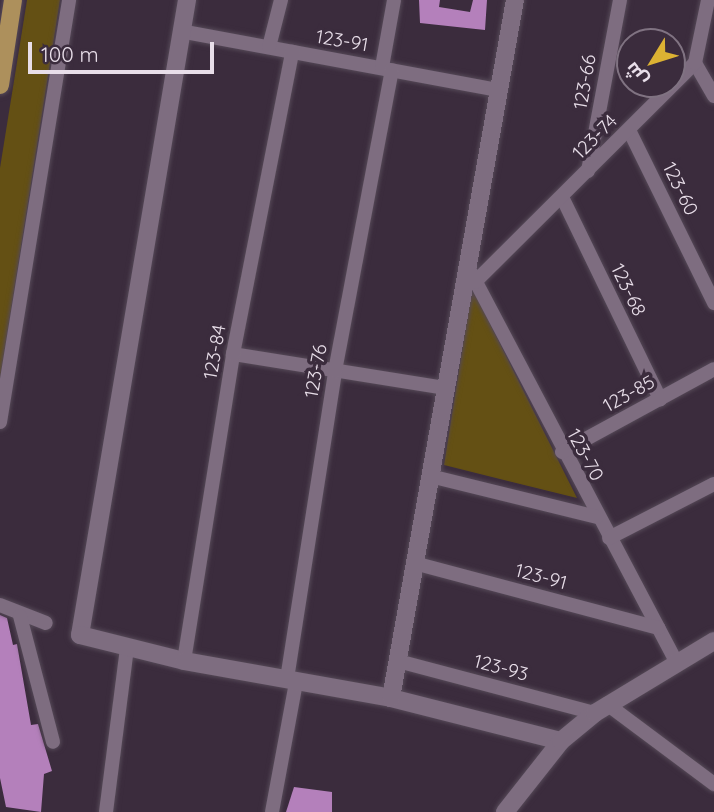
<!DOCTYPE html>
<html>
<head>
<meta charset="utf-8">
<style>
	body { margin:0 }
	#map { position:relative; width:714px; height:812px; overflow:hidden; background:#3b2c3d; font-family:Quicksand,Cairo,sans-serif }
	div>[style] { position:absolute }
	.green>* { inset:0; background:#645014 }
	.building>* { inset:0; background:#b480bb }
	.roads { filter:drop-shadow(0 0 2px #554957) drop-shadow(0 0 2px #554957) }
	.minor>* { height:14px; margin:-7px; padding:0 7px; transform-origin:7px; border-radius:7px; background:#7e6d80 }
	.tertiary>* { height:18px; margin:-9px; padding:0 9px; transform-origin:9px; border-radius:9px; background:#7e6d80 }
	.primary>* { height:18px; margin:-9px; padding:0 9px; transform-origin:9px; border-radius:9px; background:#ad905c }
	span { translate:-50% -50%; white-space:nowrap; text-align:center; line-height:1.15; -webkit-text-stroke:7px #3b2c3d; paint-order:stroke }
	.street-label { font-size:19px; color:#e8dee9 }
	.north { position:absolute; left:616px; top:28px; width:70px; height:70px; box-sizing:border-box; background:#3b2c3d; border:2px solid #807382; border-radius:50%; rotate:232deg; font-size:19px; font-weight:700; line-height:28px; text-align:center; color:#e8dee9 }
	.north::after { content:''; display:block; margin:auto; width:24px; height:32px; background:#dcb233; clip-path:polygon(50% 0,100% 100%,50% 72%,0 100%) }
	.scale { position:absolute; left:28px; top:42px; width:186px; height:32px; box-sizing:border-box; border:4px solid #e8dee9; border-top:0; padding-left:9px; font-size:21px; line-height:24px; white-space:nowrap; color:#e8dee9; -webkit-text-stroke:5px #3b2c3d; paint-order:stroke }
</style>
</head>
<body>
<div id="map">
	<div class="green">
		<div style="clip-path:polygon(27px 0,60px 0,0 379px,0 168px)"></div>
		<div style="clip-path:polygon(472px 288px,577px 498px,444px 465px)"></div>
	</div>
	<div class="building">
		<div style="clip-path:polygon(419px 0,440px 0,439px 7px,470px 12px,473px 0,487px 0,485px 30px,420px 23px)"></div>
		<div style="clip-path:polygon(0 615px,7px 618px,13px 645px,17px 644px,31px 725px,38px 724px,52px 771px,44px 774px,41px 812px,6px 807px,0 778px)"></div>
		<div style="clip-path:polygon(294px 787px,332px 792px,332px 812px,286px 812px)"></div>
	</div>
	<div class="roads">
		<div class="minor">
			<div style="left:180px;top:31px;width:324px;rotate:10.5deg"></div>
			<div style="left:269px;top:47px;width:49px;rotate:-75.7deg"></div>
			<div style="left:695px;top:63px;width:38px;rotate:60deg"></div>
			<div style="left:382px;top:67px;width:68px;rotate:-79.8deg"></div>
			<div style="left:629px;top:130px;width:193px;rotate:63.8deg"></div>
			<div style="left:588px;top:171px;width:174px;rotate:-79.4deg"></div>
			<div style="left:562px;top:197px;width:225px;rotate:64.1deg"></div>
			<div style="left:467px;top:265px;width:446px;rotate:62.2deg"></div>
			<div style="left:475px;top:282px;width:310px;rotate:-44.9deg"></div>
			<div style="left:695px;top:63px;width:64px;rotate:-78.3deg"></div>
			<div style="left:233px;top:354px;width:215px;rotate:9.1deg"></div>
			<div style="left:0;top:422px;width:428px;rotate:-80.7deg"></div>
			<div style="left:562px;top:452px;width:173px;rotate:-28.6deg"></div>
			<div style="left:430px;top:476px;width:172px;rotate:13.8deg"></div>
			<div style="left:609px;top:538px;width:118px;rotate:-27.2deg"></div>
			<div style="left:414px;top:563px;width:253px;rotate:14.9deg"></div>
			<div style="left:0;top:605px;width:49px;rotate:21.4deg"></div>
			<div style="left:20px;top:616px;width:130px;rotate:75.3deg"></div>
			<div style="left:184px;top:661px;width:311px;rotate:-80.9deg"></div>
			<div style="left:233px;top:354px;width:308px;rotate:-78.9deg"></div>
			<div style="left:398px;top:661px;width:204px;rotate:14.8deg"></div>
			<div style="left:287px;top:679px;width:312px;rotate:-81.1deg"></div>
			<div style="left:335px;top:371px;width:306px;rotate:-79.3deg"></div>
			<div style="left:607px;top:704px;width:134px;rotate:36.8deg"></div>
			<div style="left:106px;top:812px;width:165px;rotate:-82.7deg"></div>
			<div style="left:272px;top:812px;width:132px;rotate:-79.5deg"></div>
		</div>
		<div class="tertiary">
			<div style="left:187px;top:0;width:644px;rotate:99.56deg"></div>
			<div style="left:80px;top:635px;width:107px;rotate:14deg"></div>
			<div style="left:184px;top:661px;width:210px;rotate:10.1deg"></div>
			<div style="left:391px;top:698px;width:175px;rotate:14.2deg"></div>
			<div style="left:391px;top:698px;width:709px;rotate:-79.93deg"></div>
			<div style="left:505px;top:812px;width:90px;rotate:-51.7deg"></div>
			<div style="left:561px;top:741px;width:44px;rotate:-39.5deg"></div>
			<div style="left:595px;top:713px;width:139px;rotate:-31.2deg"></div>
		</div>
		<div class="primary">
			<div style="left:0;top:85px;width:86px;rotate:-81.3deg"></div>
		</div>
	</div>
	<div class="street-label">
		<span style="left:342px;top:41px;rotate:10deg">123-91</span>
		<span style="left:585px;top:82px;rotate:-80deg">123-66</span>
		<span style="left:595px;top:137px;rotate:-45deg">123-74</span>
		<span style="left:680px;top:189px;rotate:64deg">123-60</span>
		<span style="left:628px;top:290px;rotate:64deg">123-68</span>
		<span style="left:215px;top:352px;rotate:-80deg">123-84</span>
		<span style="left:316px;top:371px;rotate:-80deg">123-76</span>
		<span style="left:629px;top:394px;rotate:-29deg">123-85</span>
		<span style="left:585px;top:455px;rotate:62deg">123-70</span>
		<span style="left:541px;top:577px;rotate:15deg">123-91</span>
		<span style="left:501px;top:668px;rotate:15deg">123-93</span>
	</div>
	<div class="north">ش</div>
	<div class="scale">100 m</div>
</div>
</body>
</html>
